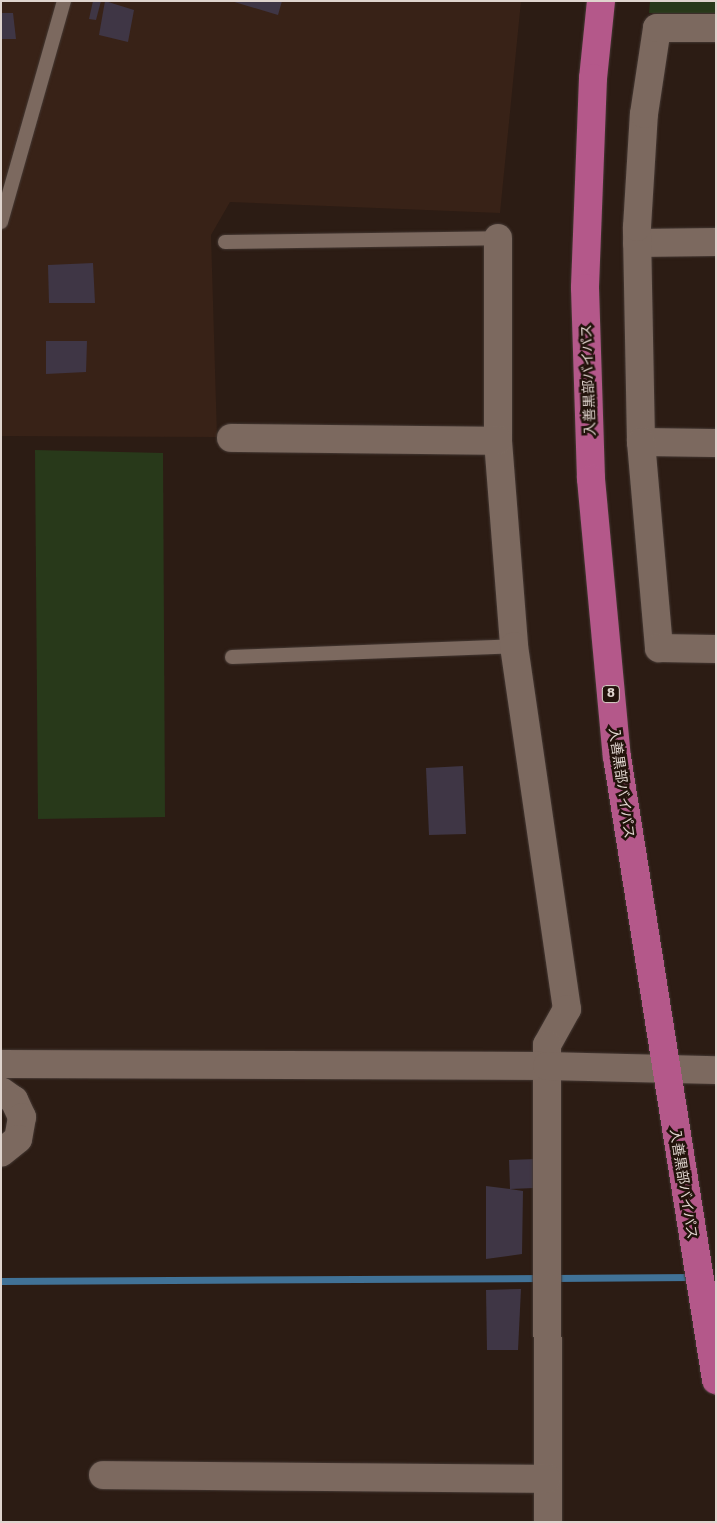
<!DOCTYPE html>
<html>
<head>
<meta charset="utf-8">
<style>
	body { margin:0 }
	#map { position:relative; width:717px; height:1523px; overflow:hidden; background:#2c1c14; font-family:"DejaVu Sans","Noto Sans JP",sans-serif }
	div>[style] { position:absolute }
	.built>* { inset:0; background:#382217 }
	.green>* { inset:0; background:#28391a }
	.stream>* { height:7px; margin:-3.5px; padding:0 3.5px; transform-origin:3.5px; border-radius:3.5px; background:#417297 }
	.building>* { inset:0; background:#3f3645 }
	.roads { filter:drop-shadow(0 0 1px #443833) drop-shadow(0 0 1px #443833) }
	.service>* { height:14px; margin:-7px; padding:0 7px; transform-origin:7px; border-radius:7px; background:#7c695f }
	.minor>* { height:28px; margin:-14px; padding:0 14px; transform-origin:14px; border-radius:14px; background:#7c695f }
	.trunk>* { height:28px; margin:-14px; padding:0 14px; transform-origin:14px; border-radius:14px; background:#b4588a }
	span { translate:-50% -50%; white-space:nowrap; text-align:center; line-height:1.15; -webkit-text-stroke:5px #22130b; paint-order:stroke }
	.shield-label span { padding:1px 4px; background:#22130b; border:1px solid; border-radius:4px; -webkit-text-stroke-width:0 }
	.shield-label { font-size:12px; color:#dfd4ce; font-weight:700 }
	.street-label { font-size:14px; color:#dfd4ce }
	.frame { position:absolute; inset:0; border:2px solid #dfd4ce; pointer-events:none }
</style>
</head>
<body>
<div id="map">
	<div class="built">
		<div style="clip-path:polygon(1px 1px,521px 1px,500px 213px,230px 202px,211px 235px,217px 437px,1px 436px)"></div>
	</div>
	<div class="green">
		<div style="clip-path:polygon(650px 1px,716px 1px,716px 13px,649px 13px)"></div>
		<div style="clip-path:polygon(35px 450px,163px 453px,165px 817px,38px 819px)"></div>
	</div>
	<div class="stream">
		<div style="left:554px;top:1278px;width:139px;rotate:-0.4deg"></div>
		<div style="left:1px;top:1281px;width:542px;rotate:-0.32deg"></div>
	</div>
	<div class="building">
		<div style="clip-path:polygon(93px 1px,101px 1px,96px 20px,89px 19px)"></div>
		<div style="clip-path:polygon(105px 1px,134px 10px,128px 42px,99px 35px)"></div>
		<div style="clip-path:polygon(231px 1px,282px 1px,278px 15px)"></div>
		<div style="clip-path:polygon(1px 13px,13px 13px,16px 39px,1px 39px)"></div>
		<div style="clip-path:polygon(93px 263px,95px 303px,49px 303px,48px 265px)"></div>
		<div style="clip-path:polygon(46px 341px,87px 341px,86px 372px,46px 374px)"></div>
		<div style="clip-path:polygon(463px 766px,466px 834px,429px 835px,426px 768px)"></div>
		<div style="clip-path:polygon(536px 1159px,534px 1188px,510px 1189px,523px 1191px,522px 1254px,486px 1259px,486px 1186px,510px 1189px,509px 1160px)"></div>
		<div style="clip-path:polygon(521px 1289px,518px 1350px,487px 1350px,486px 1290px)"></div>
	</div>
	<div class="roads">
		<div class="service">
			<div style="left:1px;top:222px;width:230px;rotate:-74.1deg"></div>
			<div style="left:225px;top:242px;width:273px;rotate:-0.8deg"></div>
			<div style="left:232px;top:657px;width:282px;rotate:-2.2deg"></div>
		</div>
		<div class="minor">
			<div style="left:498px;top:238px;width:203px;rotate:90deg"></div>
			<div style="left:498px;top:441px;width:206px;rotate:85.5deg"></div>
			<div style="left:514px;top:646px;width:367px;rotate:81.7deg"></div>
			<div style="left:567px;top:1009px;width:41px;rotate:119.1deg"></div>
			<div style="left:547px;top:1045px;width:477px;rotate:89.9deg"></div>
			<div style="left:637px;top:243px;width:79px;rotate:-0.7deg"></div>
			<div style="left:231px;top:438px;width:267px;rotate:0.6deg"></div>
			<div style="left:641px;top:442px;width:215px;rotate:-91.1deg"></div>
			<div style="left:637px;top:227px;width:113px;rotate:-86.5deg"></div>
			<div style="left:644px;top:114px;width:87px;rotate:-81.4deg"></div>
			<div style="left:657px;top:28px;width:59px"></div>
			<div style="left:716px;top:443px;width:75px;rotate:-179.2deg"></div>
			<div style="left:641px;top:442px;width:207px;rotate:85deg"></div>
			<div style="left:659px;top:648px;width:57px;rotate:1deg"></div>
			<div style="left:1px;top:1064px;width:546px;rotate:0.21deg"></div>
			<div style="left:547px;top:1066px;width:169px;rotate:1.4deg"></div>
			<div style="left:1px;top:1091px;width:16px;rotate:35deg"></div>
			<div style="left:14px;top:1100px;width:19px;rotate:65deg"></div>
			<div style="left:22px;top:1117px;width:22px;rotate:100deg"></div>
			<div style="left:18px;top:1139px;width:22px;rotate:141deg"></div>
			<div style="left:103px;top:1475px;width:444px;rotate:0.5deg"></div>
		</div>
		<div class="trunk">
			<div style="left:601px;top:1px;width:77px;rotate:95.9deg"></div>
			<div style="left:593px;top:78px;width:210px;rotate:92.2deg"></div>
			<div style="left:585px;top:288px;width:191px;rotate:88.2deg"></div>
			<div style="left:591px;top:479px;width:279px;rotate:84.7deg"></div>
			<div style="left:617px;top:757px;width:631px;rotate:80.97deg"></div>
		</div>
	</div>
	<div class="shield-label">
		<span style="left:611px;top:694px">8</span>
	</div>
	<div class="street-label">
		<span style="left:588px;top:380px;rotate:-92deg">入善黒部バイパス</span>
		<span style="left:622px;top:783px;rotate:82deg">入善黒部バイパス</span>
		<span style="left:684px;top:1184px;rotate:81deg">入善黒部バイパス</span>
	</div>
	<div class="frame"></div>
</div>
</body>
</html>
